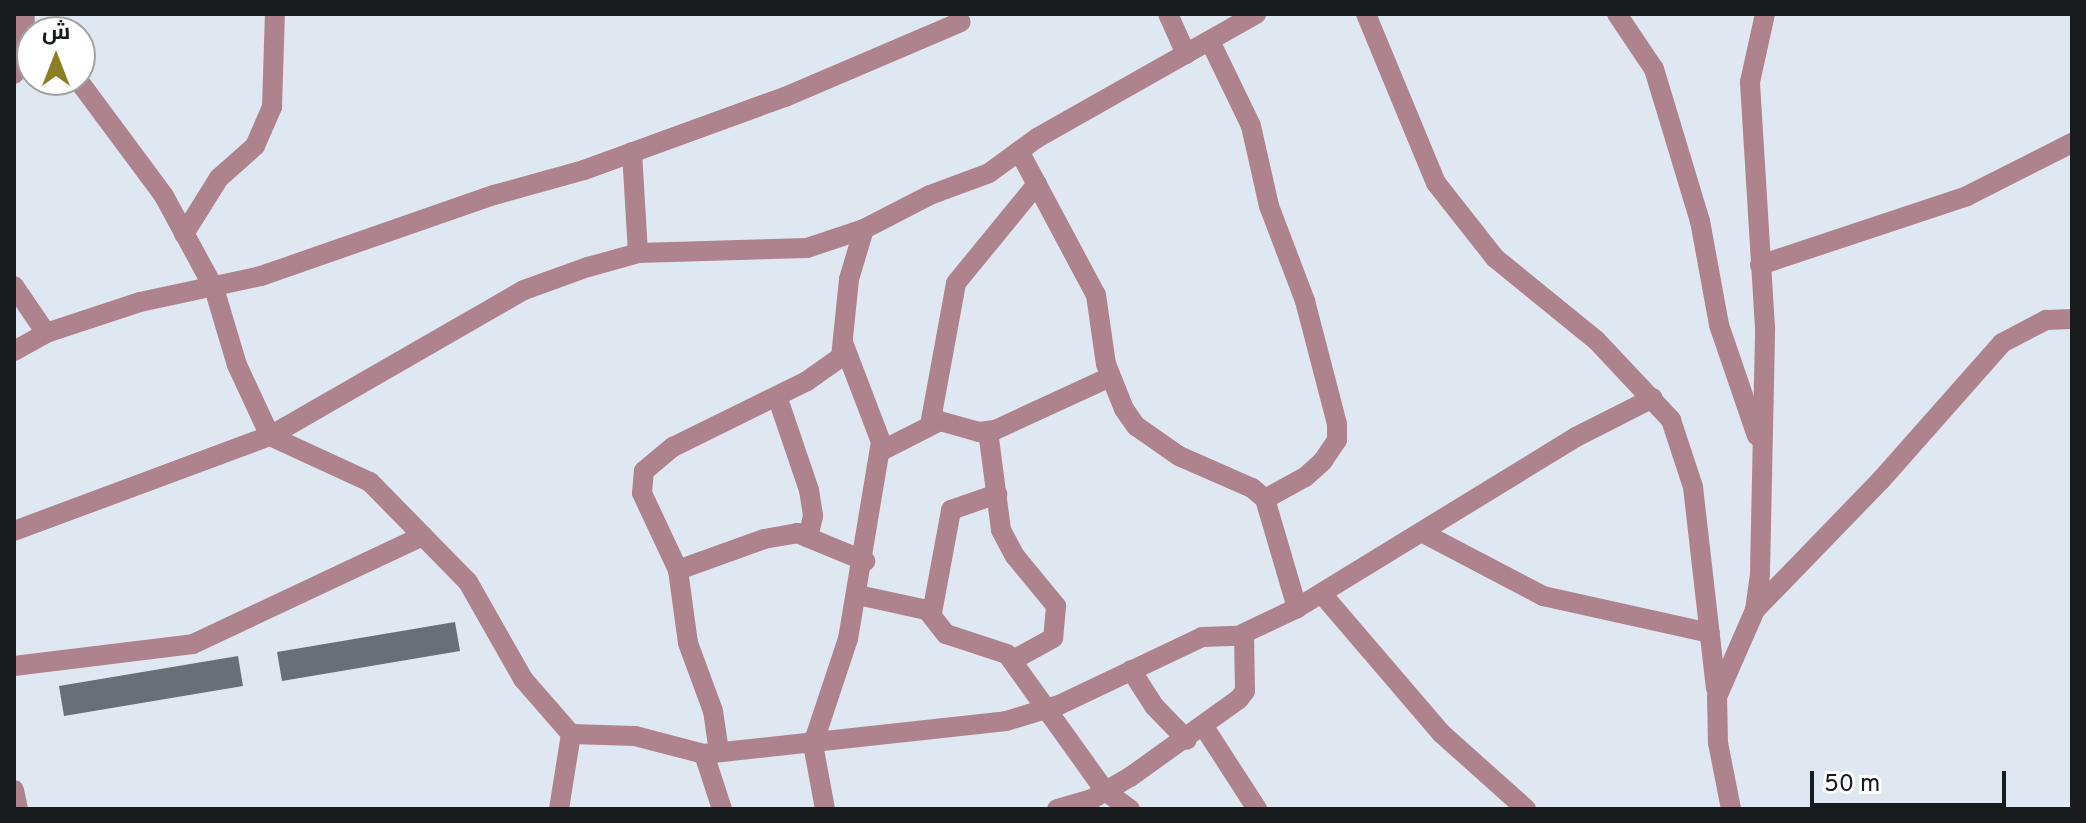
<!DOCTYPE html>
<html>
<head>
<meta charset="utf-8">
<style>
	body { margin:0 }
	#map { position:relative; width:2086px; height:823px; overflow:hidden; background:#dfe7f0; font-family:Overpass,Cairo,sans-serif }
	div>[style] { position:absolute }
	.building>* { inset:0; background:#696f77 }
	.street>* { height:20px; margin:-10px; padding:0 10px; transform-origin:10px; border-radius:10px; background:#af838e }
	span { translate:-50% -50%; white-space:nowrap; text-align:center; line-height:1.15; -webkit-text-stroke:7px #fff; paint-order:stroke }
	.frame { position:absolute; inset:0; border:16px solid #181b1e; pointer-events:none }
	.north { position:absolute; left:16px; top:16px; width:80px; height:80px; box-sizing:border-box; background:#fff; border:2px solid #a3a4a5; border-radius:50%; rotate:0deg; font-size:22px; font-weight:700; line-height:32px; text-align:center; color:#181b1e }
	.north::after { content:''; display:block; margin:auto; width:28px; height:36px; background:#8b7e24; clip-path:polygon(50% 0,100% 100%,50% 72%,0 100%) }
	.scale { position:absolute; left:1810px; top:771px; width:196px; height:36px; box-sizing:border-box; border:4px solid #181b1e; border-top:0; padding-left:10px; font-size:24px; line-height:28px; white-space:nowrap; color:#181b1e; -webkit-text-stroke:6px #fff; paint-order:stroke }
</style>
</head>
<body>
<div id="map">
	<div class="building">
		<div style="clip-path:polygon(455px 622px,460px 651px,282px 681px,277px 652px)"></div>
		<div style="clip-path:polygon(238px 656px,243px 686px,64px 716px,59px 686px)"></div>
	</div>
	<div class="street">
		<div style="left:1168px;top:14px;width:44px;rotate:65.8deg"></div>
		<div style="left:1366px;top:14px;width:183px;rotate:67.5deg"></div>
		<div style="left:1436px;top:183px;width:95px;rotate:51.8deg"></div>
		<div style="left:1495px;top:258px;width:130px;rotate:39.1deg"></div>
		<div style="left:1596px;top:340px;width:110px;rotate:46.8deg"></div>
		<div style="left:1671px;top:420px;width:71px;rotate:71.8deg"></div>
		<div style="left:1693px;top:487px;width:203px;rotate:83.5deg"></div>
		<div style="left:1617px;top:14px;width:66px;rotate:56.1deg"></div>
		<div style="left:1654px;top:69px;width:159px;rotate:73.2deg"></div>
		<div style="left:1700px;top:221px;width:106px;rotate:79.6deg"></div>
		<div style="left:1719px;top:325px;width:117px;rotate:71.1deg"></div>
		<div style="left:1210px;top:41px;width:94px;rotate:64.2deg"></div>
		<div style="left:1251px;top:126px;width:82px;rotate:77.3deg"></div>
		<div style="left:1269px;top:206px;width:102px;rotate:69.2deg"></div>
		<div style="left:1305px;top:301px;width:127px;rotate:75.4deg"></div>
		<div style="left:1337px;top:424px;width:16px;rotate:90deg"></div>
		<div style="left:1337px;top:440px;width:25px;rotate:124deg"></div>
		<div style="left:1323px;top:461px;width:24px;rotate:138deg"></div>
		<div style="left:1305px;top:477px;width:46px;rotate:151.2deg"></div>
		<div style="left:14px;top:74px;width:56px;rotate:-78.7deg"></div>
		<div style="left:78px;top:80px;width:144px;rotate:53.4deg"></div>
		<div style="left:164px;top:196px;width:105px;rotate:61.5deg"></div>
		<div style="left:214px;top:288px;width:80px;rotate:73.4deg"></div>
		<div style="left:237px;top:365px;width:78px;rotate:65.1deg"></div>
		<div style="left:270px;top:436px;width:110px;rotate:24.7deg"></div>
		<div style="left:370px;top:482px;width:140px;rotate:45.6deg"></div>
		<div style="left:468px;top:582px;width:112px;rotate:60.4deg"></div>
		<div style="left:523px;top:679px;width:73px;rotate:48.9deg"></div>
		<div style="left:571px;top:734px;width:64px;rotate:1.8deg"></div>
		<div style="left:635px;top:736px;width:71px;rotate:14.6deg"></div>
		<div style="left:704px;top:754px;width:304px;rotate:-6.2deg"></div>
		<div style="left:1006px;top:721px;width:55px;rotate:-16.8deg"></div>
		<div style="left:1059px;top:705px;width:158px;rotate:-25.4deg"></div>
		<div style="left:1202px;top:637px;width:36px;rotate:-2deg"></div>
		<div style="left:1238px;top:636px;width:65px;rotate:-25.4deg"></div>
		<div style="left:1297px;top:608px;width:327px;rotate:-31.5deg"></div>
		<div style="left:1576px;top:437px;width:86px;rotate:-26.9deg"></div>
		<div style="left:1019px;top:151px;width:163px;rotate:61.9deg"></div>
		<div style="left:1096px;top:295px;width:70px;rotate:81.8deg"></div>
		<div style="left:1106px;top:364px;width:48px;rotate:68.2deg"></div>
		<div style="left:1124px;top:409px;width:21px;rotate:55deg"></div>
		<div style="left:1136px;top:426px;width:52px;rotate:34.9deg"></div>
		<div style="left:1179px;top:456px;width:80px;rotate:23.7deg"></div>
		<div style="left:1252px;top:488px;width:17px;rotate:40deg"></div>
		<div style="left:1265px;top:499px;width:114px;rotate:73.6deg"></div>
		<div style="left:632px;top:152px;width:101px;rotate:86.6deg"></div>
		<div style="left:184px;top:234px;width:66px;rotate:-58deg"></div>
		<div style="left:219px;top:178px;width:48px;rotate:-41.6deg"></div>
		<div style="left:255px;top:146px;width:43px;rotate:-66.4deg"></div>
		<div style="left:272px;top:107px;width:93px;rotate:-88.2deg"></div>
		<div style="left:1760px;top:265px;width:218px;rotate:-18.4deg"></div>
		<div style="left:1967px;top:196px;width:118px;rotate:-26.8deg"></div>
		<div style="left:14px;top:286px;width:57px;rotate:55.8deg"></div>
		<div style="left:14px;top:351px;width:37px;rotate:-29deg"></div>
		<div style="left:46px;top:333px;width:99px;rotate:-18.3deg"></div>
		<div style="left:140px;top:302px;width:124px;rotate:-12.1deg"></div>
		<div style="left:261px;top:276px;width:247px;rotate:-19.2deg"></div>
		<div style="left:494px;top:195px;width:93px;rotate:-15.5deg"></div>
		<div style="left:584px;top:170px;width:214px;rotate:-20deg"></div>
		<div style="left:785px;top:97px;width:191px;rotate:-23.1deg"></div>
		<div style="left:777px;top:396px;width:99px;rotate:71.2deg"></div>
		<div style="left:809px;top:490px;width:26px;rotate:81deg"></div>
		<div style="left:813px;top:516px;width:22px;rotate:103deg"></div>
		<div style="left:930px;top:425px;width:144px;rotate:-79.6deg"></div>
		<div style="left:956px;top:283px;width:128px;rotate:-50.7deg"></div>
		<div style="left:988px;top:431px;width:100px;rotate:82.5deg"></div>
		<div style="left:1001px;top:530px;width:30px;rotate:62deg"></div>
		<div style="left:1015px;top:556px;width:65px;rotate:50.6deg"></div>
		<div style="left:1056px;top:606px;width:32px;rotate:95deg"></div>
		<div style="left:1053px;top:638px;width:46px;rotate:151.2deg"></div>
		<div style="left:881px;top:451px;width:66px;rotate:-27deg"></div>
		<div style="left:940px;top:421px;width:41px;rotate:15.8deg"></div>
		<div style="left:979px;top:432px;width:16px;rotate:-7deg"></div>
		<div style="left:995px;top:430px;width:127px;rotate:-24.7deg"></div>
		<div style="left:14px;top:531px;width:273px;rotate:-20.4deg"></div>
		<div style="left:270px;top:436px;width:293px;rotate:-29.9deg"></div>
		<div style="left:524px;top:290px;width:68px;rotate:-19.8deg"></div>
		<div style="left:588px;top:267px;width:52px;rotate:-15.6deg"></div>
		<div style="left:638px;top:253px;width:169px;rotate:-1.7deg"></div>
		<div style="left:807px;top:248px;width:60px;rotate:-18.4deg"></div>
		<div style="left:864px;top:229px;width:74px;rotate:-27.3deg"></div>
		<div style="left:930px;top:195px;width:63px;rotate:-20.4deg"></div>
		<div style="left:989px;top:173px;width:59px;rotate:-36.1deg"></div>
		<div style="left:1037px;top:138px;width:252px;rotate:-29.5deg"></div>
		<div style="left:1423px;top:533px;width:136px;rotate:27.7deg"></div>
		<div style="left:1543px;top:596px;width:171px;rotate:12.5deg"></div>
		<div style="left:678px;top:570px;width:91px;rotate:-19.8deg"></div>
		<div style="left:764px;top:539px;width:34px;rotate:-10deg"></div>
		<div style="left:797px;top:533px;width:74px;rotate:22.4deg"></div>
		<div style="left:1322px;top:594px;width:183px;rotate:49.4deg"></div>
		<div style="left:1441px;top:733px;width:114px;rotate:41.8deg"></div>
		<div style="left:858px;top:595px;width:71px;rotate:12.3deg"></div>
		<div style="left:927px;top:610px;width:31px;rotate:52deg"></div>
		<div style="left:946px;top:634px;width:64px;rotate:18.2deg"></div>
		<div style="left:1007px;top:654px;width:168px;rotate:54.4deg"></div>
		<div style="left:1105px;top:791px;width:31px;rotate:36deg"></div>
		<div style="left:1755px;top:610px;width:181px;rotate:-45.9deg"></div>
		<div style="left:1881px;top:480px;width:183px;rotate:-48.5deg"></div>
		<div style="left:2002px;top:343px;width:50px;rotate:-27.6deg"></div>
		<div style="left:2046px;top:320px;width:26px;rotate:-2deg"></div>
		<div style="left:932px;top:613px;width:105px;rotate:-79.5deg"></div>
		<div style="left:951px;top:510px;width:49px;rotate:-19.2deg"></div>
		<div style="left:14px;top:666px;width:180px;rotate:-7deg"></div>
		<div style="left:193px;top:644px;width:254px;rotate:-25.2deg"></div>
		<div style="left:1131px;top:670px;width:43px;rotate:57.4deg"></div>
		<div style="left:1154px;top:706px;width:47px;rotate:45.9deg"></div>
		<div style="left:1204px;top:727px;width:98px;rotate:57.1deg"></div>
		<div style="left:719px;top:752px;width:41px;rotate:-98.3deg"></div>
		<div style="left:713px;top:711px;width:72px;rotate:-110.2deg"></div>
		<div style="left:688px;top:643px;width:74px;rotate:-97.8deg"></div>
		<div style="left:678px;top:570px;width:85px;rotate:-115.1deg"></div>
		<div style="left:642px;top:493px;width:22px;rotate:-85deg"></div>
		<div style="left:644px;top:471px;width:38px;rotate:-40deg"></div>
		<div style="left:673px;top:447px;width:149px;rotate:-26.2deg"></div>
		<div style="left:807px;top:381px;width:42px;rotate:-35.2deg"></div>
		<div style="left:841px;top:357px;width:78px;rotate:-84.1deg"></div>
		<div style="left:849px;top:279px;width:52px;rotate:-73.3deg"></div>
		<div style="left:704px;top:754px;width:58px;rotate:71.9deg"></div>
		<div style="left:14px;top:790px;width:19px;rotate:78deg"></div>
		<div style="left:559px;top:809px;width:76px;rotate:-80.9deg"></div>
		<div style="left:825px;top:809px;width:66px;rotate:-100.5deg"></div>
		<div style="left:813px;top:744px;width:111px;rotate:-71.6deg"></div>
		<div style="left:848px;top:639px;width:200px;rotate:-80.5deg"></div>
		<div style="left:881px;top:442px;width:104px;rotate:-110.9deg"></div>
		<div style="left:1057px;top:809px;width:36px;rotate:-16deg"></div>
		<div style="left:1092px;top:799px;width:44px;rotate:-30.1deg"></div>
		<div style="left:1130px;top:777px;width:134px;rotate:-35.6deg"></div>
		<div style="left:1239px;top:699px;width:10px;rotate:-53deg"></div>
		<div style="left:1245px;top:691px;width:57px;rotate:-91deg"></div>
		<div style="left:1731px;top:809px;width:67px;rotate:-101.1deg"></div>
		<div style="left:1718px;top:743px;width:46px;rotate:-91.2deg"></div>
		<div style="left:1717px;top:697px;width:95px;rotate:-66.4deg"></div>
		<div style="left:1755px;top:610px;width:37px;rotate:-82deg"></div>
		<div style="left:1760px;top:573px;width:245px;rotate:-88.8deg"></div>
		<div style="left:1765px;top:328px;width:246px;rotate:-93.5deg"></div>
		<div style="left:1750px;top:82px;width:70px;rotate:-77.6deg"></div>
	</div>
	<div class="frame"></div>
	<div class="north">ش</div>
	<div class="scale">50 m</div>
</div>
</body>
</html>
